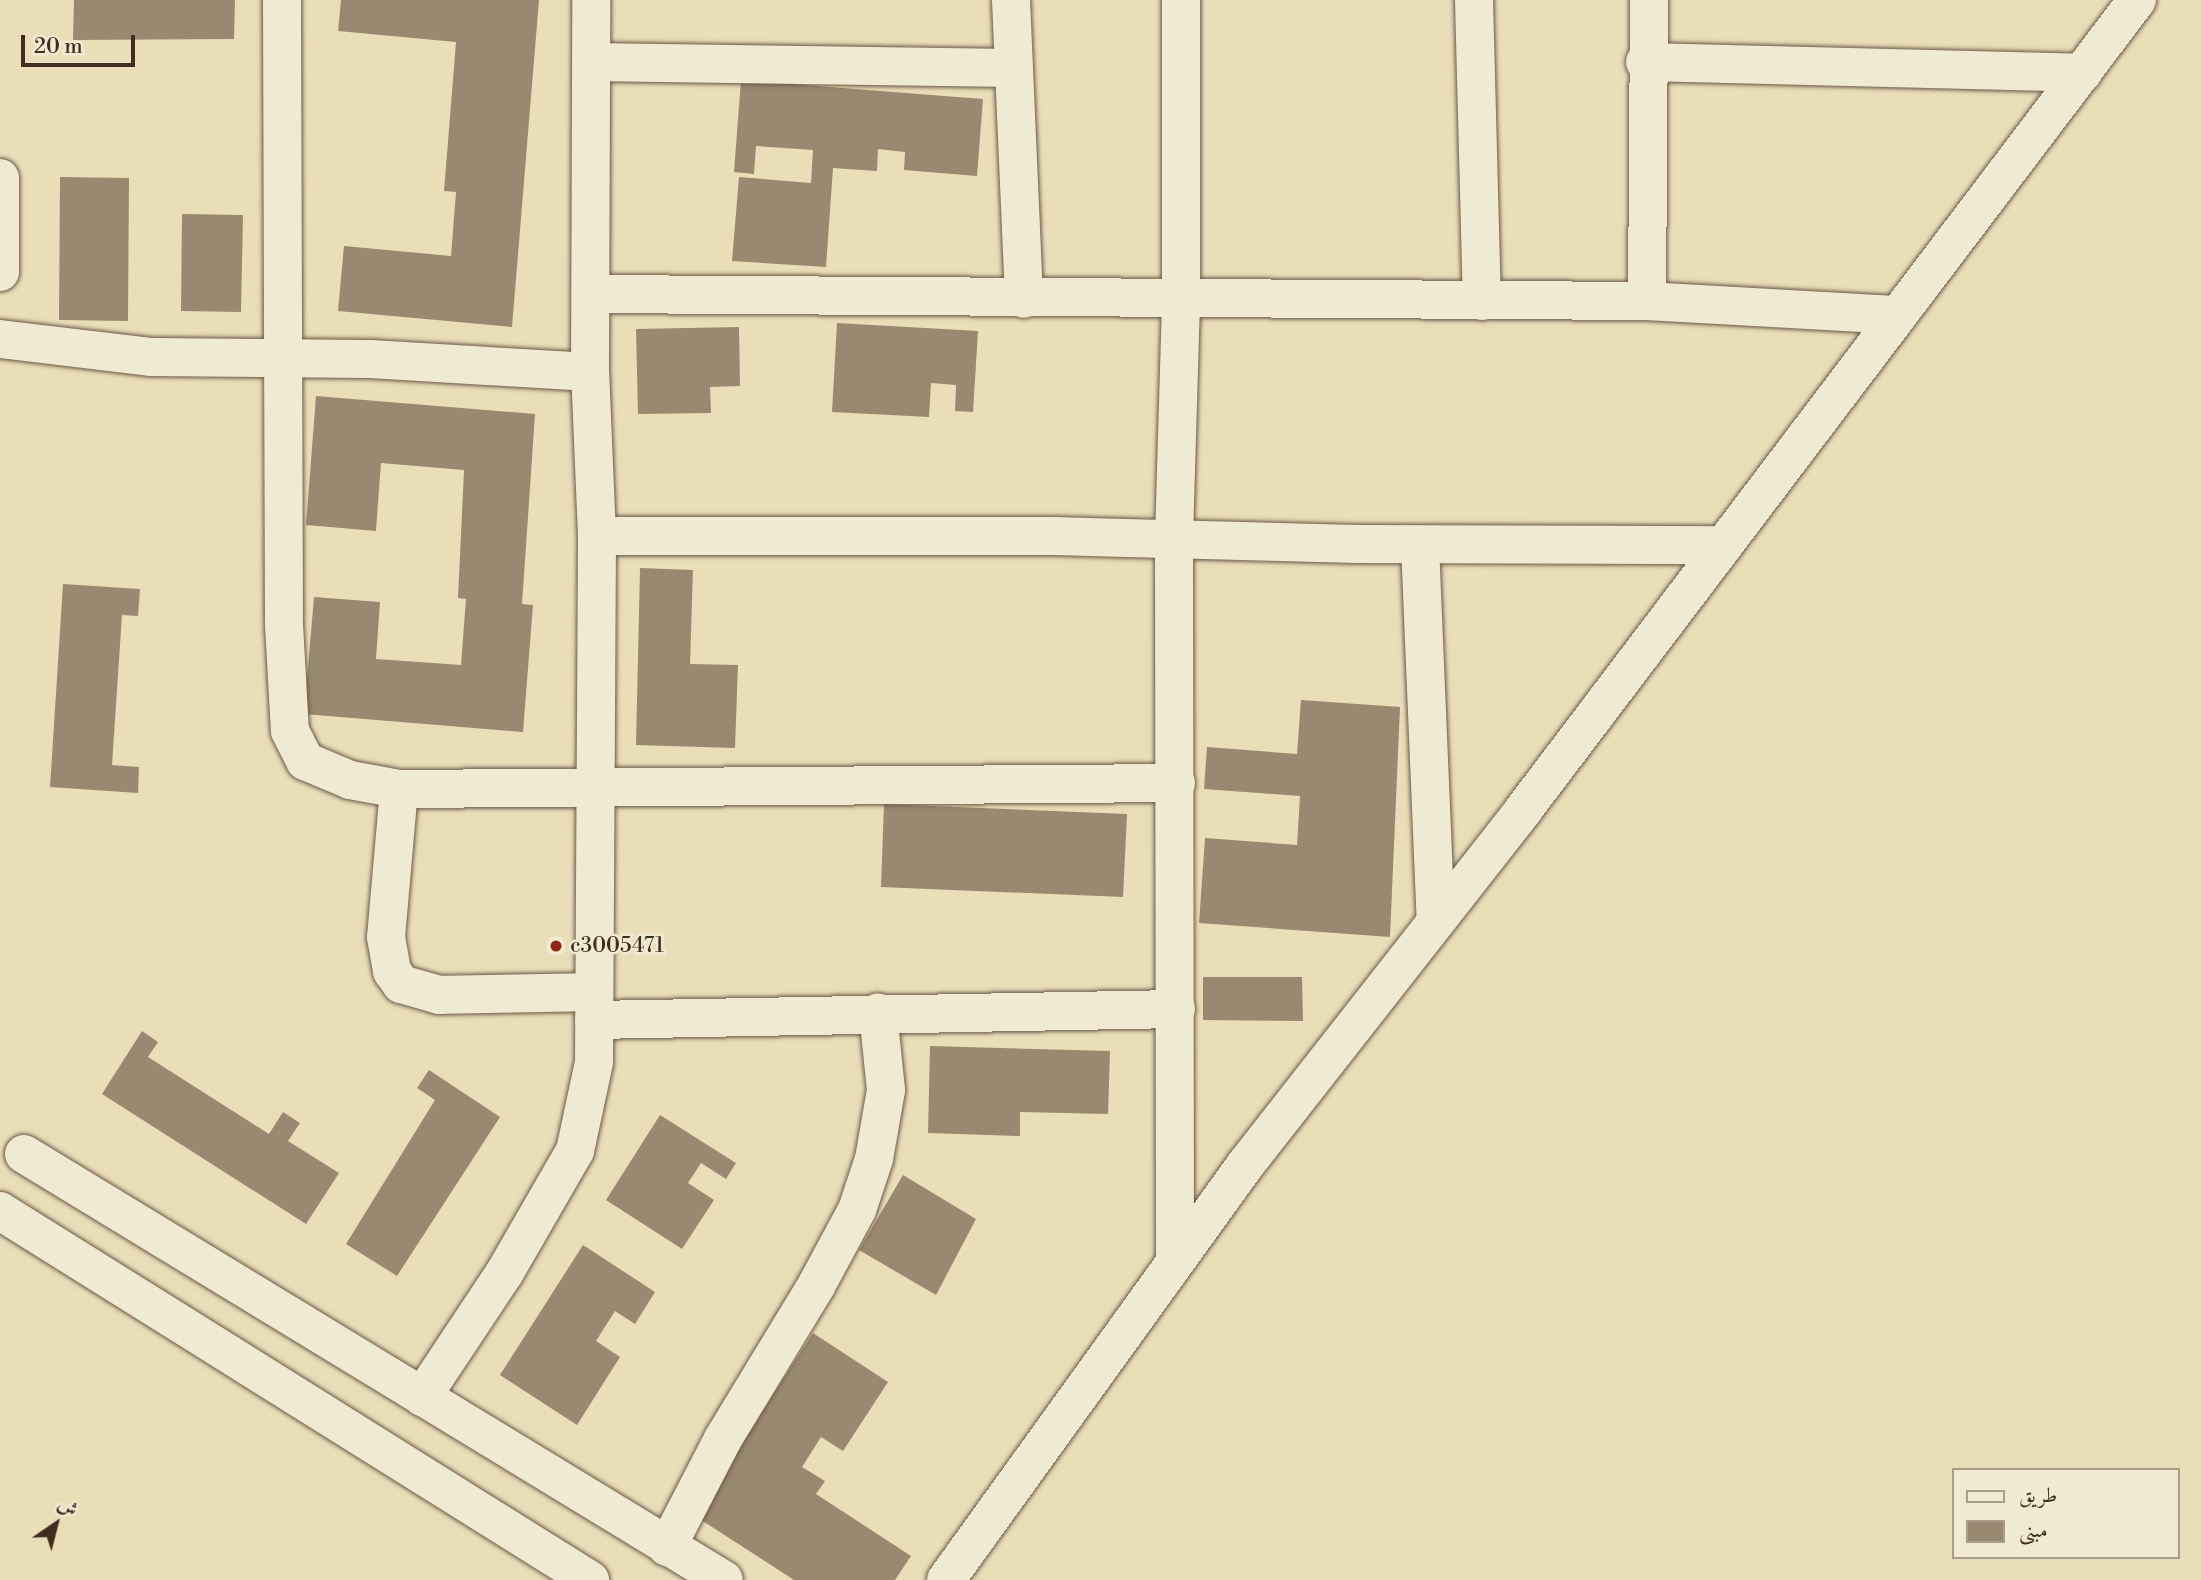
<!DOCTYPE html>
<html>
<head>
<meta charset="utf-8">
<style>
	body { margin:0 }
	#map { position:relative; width:2201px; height:1580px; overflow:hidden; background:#eadeb9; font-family:"Libre Bodoni",Amiri,serif }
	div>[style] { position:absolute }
	.building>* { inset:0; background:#988970 }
	.roads { filter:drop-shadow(0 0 2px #6a5946) drop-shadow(0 0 2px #6a5946) }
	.street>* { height:38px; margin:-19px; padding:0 19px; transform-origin:19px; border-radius:19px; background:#f1ead2 }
	.secondary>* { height:38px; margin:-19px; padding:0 19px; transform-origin:19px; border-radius:19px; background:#f1ead2 }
	.dots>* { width:19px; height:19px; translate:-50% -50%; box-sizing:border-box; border:4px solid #f1ead2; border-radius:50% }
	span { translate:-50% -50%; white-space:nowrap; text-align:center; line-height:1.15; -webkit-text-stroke:5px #f1ead2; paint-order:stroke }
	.poi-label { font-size:21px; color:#3f2d20 }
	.left { translate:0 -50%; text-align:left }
	.legend { position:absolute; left:1952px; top:1468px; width:228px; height:91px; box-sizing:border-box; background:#f1ead2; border:2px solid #aa9e8b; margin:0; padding:9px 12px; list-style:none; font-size:21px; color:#3f2d20 }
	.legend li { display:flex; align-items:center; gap:14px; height:35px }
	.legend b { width:35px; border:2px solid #aa9e8b }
	.north { position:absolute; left:21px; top:1489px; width:70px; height:70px; -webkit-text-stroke:5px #f1ead2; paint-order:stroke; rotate:35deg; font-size:19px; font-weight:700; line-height:28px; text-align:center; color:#3f2d20 }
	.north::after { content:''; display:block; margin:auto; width:24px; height:32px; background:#3f2d20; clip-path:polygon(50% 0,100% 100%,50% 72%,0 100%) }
	.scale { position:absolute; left:21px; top:35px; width:114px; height:32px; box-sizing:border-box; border:4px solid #3f2d20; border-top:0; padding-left:9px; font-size:21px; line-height:24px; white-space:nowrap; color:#3f2d20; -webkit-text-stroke:5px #f1ead2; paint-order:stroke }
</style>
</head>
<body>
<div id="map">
	<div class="building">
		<div style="clip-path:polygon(74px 0,235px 0,234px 39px,73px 40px)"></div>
		<div style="clip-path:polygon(341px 0,539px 0,512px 327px,338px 311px,344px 246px,451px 256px,456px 192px,444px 191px,456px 42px,338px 31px)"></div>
		<div style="clip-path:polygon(741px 80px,983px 99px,977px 176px,904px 170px,905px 152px,878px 149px,877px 171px,833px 168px,826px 267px,732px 261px,739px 177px,811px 183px,813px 150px,756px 146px,754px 174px,734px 172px)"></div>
		<div style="clip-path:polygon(60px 177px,129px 178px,128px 321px,59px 320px)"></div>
		<div style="clip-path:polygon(182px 214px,243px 215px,241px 312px,181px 311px)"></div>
		<div style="clip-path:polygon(837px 323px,978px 331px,973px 412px,955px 411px,956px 385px,931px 383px,929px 417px,832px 412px)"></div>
		<div style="clip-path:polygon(739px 327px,740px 386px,710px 387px,711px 413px,638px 414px,636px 329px)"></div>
		<div style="clip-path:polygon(316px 396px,535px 414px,522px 604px,533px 605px,523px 732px,304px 714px,314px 597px,380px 602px,376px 659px,461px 665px,466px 599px,458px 598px,464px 470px,381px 463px,376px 531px,306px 525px)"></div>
		<div style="clip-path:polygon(640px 568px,693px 570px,690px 664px,738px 665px,735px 748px,636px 745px)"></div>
		<div style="clip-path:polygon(63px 584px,140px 589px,138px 616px,122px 615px,112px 765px,139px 767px,138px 793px,50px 787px)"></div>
		<div style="clip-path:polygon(1301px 700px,1400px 707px,1390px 937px,1199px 923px,1205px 838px,1297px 845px,1300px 796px,1204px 789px,1207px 747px,1297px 754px)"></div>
		<div style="clip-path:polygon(884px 804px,1127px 814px,1123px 897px,881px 887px)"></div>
		<div style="clip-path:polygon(1203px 977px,1302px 977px,1303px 1021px,1203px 1020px)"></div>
		<div style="clip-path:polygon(142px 1031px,158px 1042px,148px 1057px,269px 1134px,283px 1112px,300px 1123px,288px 1141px,339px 1173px,306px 1224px,102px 1094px)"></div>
		<div style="clip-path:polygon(930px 1046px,1110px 1051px,1108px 1114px,1020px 1112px,1020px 1136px,928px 1133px)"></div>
		<div style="clip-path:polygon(429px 1070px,500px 1117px,397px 1276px,346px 1244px,435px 1100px,417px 1088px)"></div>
		<div style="clip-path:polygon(660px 1115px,736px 1163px,726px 1179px,701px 1163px,688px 1183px,714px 1200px,682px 1249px,606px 1200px)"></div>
		<div style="clip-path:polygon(903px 1175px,976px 1219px,936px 1295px,859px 1250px)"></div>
		<div style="clip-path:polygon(583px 1245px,655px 1292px,635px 1324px,615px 1311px,596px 1341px,620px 1357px,577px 1425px,500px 1375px)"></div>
		<div style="clip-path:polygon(813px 1333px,888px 1382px,843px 1451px,821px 1437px,802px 1467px,825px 1481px,816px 1494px,911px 1556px,895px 1580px,794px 1580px,695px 1516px)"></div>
	</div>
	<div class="roads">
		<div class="street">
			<div style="left:282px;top:0;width:625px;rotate:89.82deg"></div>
			<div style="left:284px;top:625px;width:106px;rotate:86.8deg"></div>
			<div style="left:290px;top:731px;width:34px;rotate:63deg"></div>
			<div style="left:305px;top:761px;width:49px;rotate:22.9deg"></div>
			<div style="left:350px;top:780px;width:50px;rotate:10.4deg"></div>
			<div style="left:399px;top:789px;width:777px;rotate:-0.44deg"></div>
			<div style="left:1011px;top:0;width:299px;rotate:87.5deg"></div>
			<div style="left:1474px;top:0;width:301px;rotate:88.5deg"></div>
			<div style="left:592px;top:62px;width:420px;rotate:0.8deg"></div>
			<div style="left:1645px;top:62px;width:438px;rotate:1.4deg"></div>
			<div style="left:0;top:178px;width:94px;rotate:90deg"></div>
			<div style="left:591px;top:294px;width:1056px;rotate:0.38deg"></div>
			<div style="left:1647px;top:301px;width:247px;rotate:3.2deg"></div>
			<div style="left:1647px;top:301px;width:301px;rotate:-89.6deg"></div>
			<div style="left:0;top:339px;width:153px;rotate:6.8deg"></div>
			<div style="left:152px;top:357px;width:218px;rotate:0.5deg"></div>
			<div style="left:370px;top:359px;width:220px;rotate:3.4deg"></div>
			<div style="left:597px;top:536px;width:456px"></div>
			<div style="left:1053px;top:536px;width:304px;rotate:1.5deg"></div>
			<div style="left:1357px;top:544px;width:367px;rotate:0.2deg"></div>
			<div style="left:1420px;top:545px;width:376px;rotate:87.6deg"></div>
			<div style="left:399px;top:789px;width:149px;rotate:95deg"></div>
			<div style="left:386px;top:937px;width:35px;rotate:80deg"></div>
			<div style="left:392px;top:971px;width:16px;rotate:55deg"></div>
			<div style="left:401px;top:984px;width:40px;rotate:16deg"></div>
			<div style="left:439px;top:995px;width:153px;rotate:-1.1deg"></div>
			<div style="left:594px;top:1020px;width:582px;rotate:-1.08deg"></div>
			<div style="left:24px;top:1154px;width:819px;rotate:31.32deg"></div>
			<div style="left:1175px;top:1260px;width:722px;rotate:-90.08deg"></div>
			<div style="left:1174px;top:538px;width:239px;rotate:-88.3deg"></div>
			<div style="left:1181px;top:299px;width:299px;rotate:-90deg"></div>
			<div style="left:422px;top:1397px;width:150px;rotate:-56.4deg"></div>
			<div style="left:505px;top:1272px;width:140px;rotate:-60deg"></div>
			<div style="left:575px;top:1151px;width:91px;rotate:-77.9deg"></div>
			<div style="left:594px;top:1062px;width:526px;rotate:-89.67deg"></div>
			<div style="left:597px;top:536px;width:164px;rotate:-92.4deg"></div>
			<div style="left:590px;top:372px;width:372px;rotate:-89.8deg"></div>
			<div style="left:667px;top:1547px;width:122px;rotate:-62.6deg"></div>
			<div style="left:723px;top:1439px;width:179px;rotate:-58.7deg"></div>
			<div style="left:816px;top:1286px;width:86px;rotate:-61.7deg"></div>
			<div style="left:857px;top:1210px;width:54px;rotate:-71.6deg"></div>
			<div style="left:874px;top:1159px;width:70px;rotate:-80.1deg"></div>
			<div style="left:886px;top:1090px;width:78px;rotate:-95.9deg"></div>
			<div style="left:946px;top:1580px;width:513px;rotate:-54.2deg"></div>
			<div style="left:1246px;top:1164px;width:451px;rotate:-51.9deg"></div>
			<div style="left:1524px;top:809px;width:1015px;rotate:-52.85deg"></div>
		</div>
		<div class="secondary">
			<div style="left:0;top:1211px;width:696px;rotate:32.02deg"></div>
		</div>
	</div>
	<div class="dots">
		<div style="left:556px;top:946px;background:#8f2418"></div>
	</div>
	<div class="poi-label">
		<span class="left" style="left:570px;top:946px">c3005471</span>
	</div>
	<ul class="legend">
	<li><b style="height:9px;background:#f1ead2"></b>طريق</li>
	<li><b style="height:19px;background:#988970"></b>مبنى</li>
	</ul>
	<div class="north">ش</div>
	<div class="scale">20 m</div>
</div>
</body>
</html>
